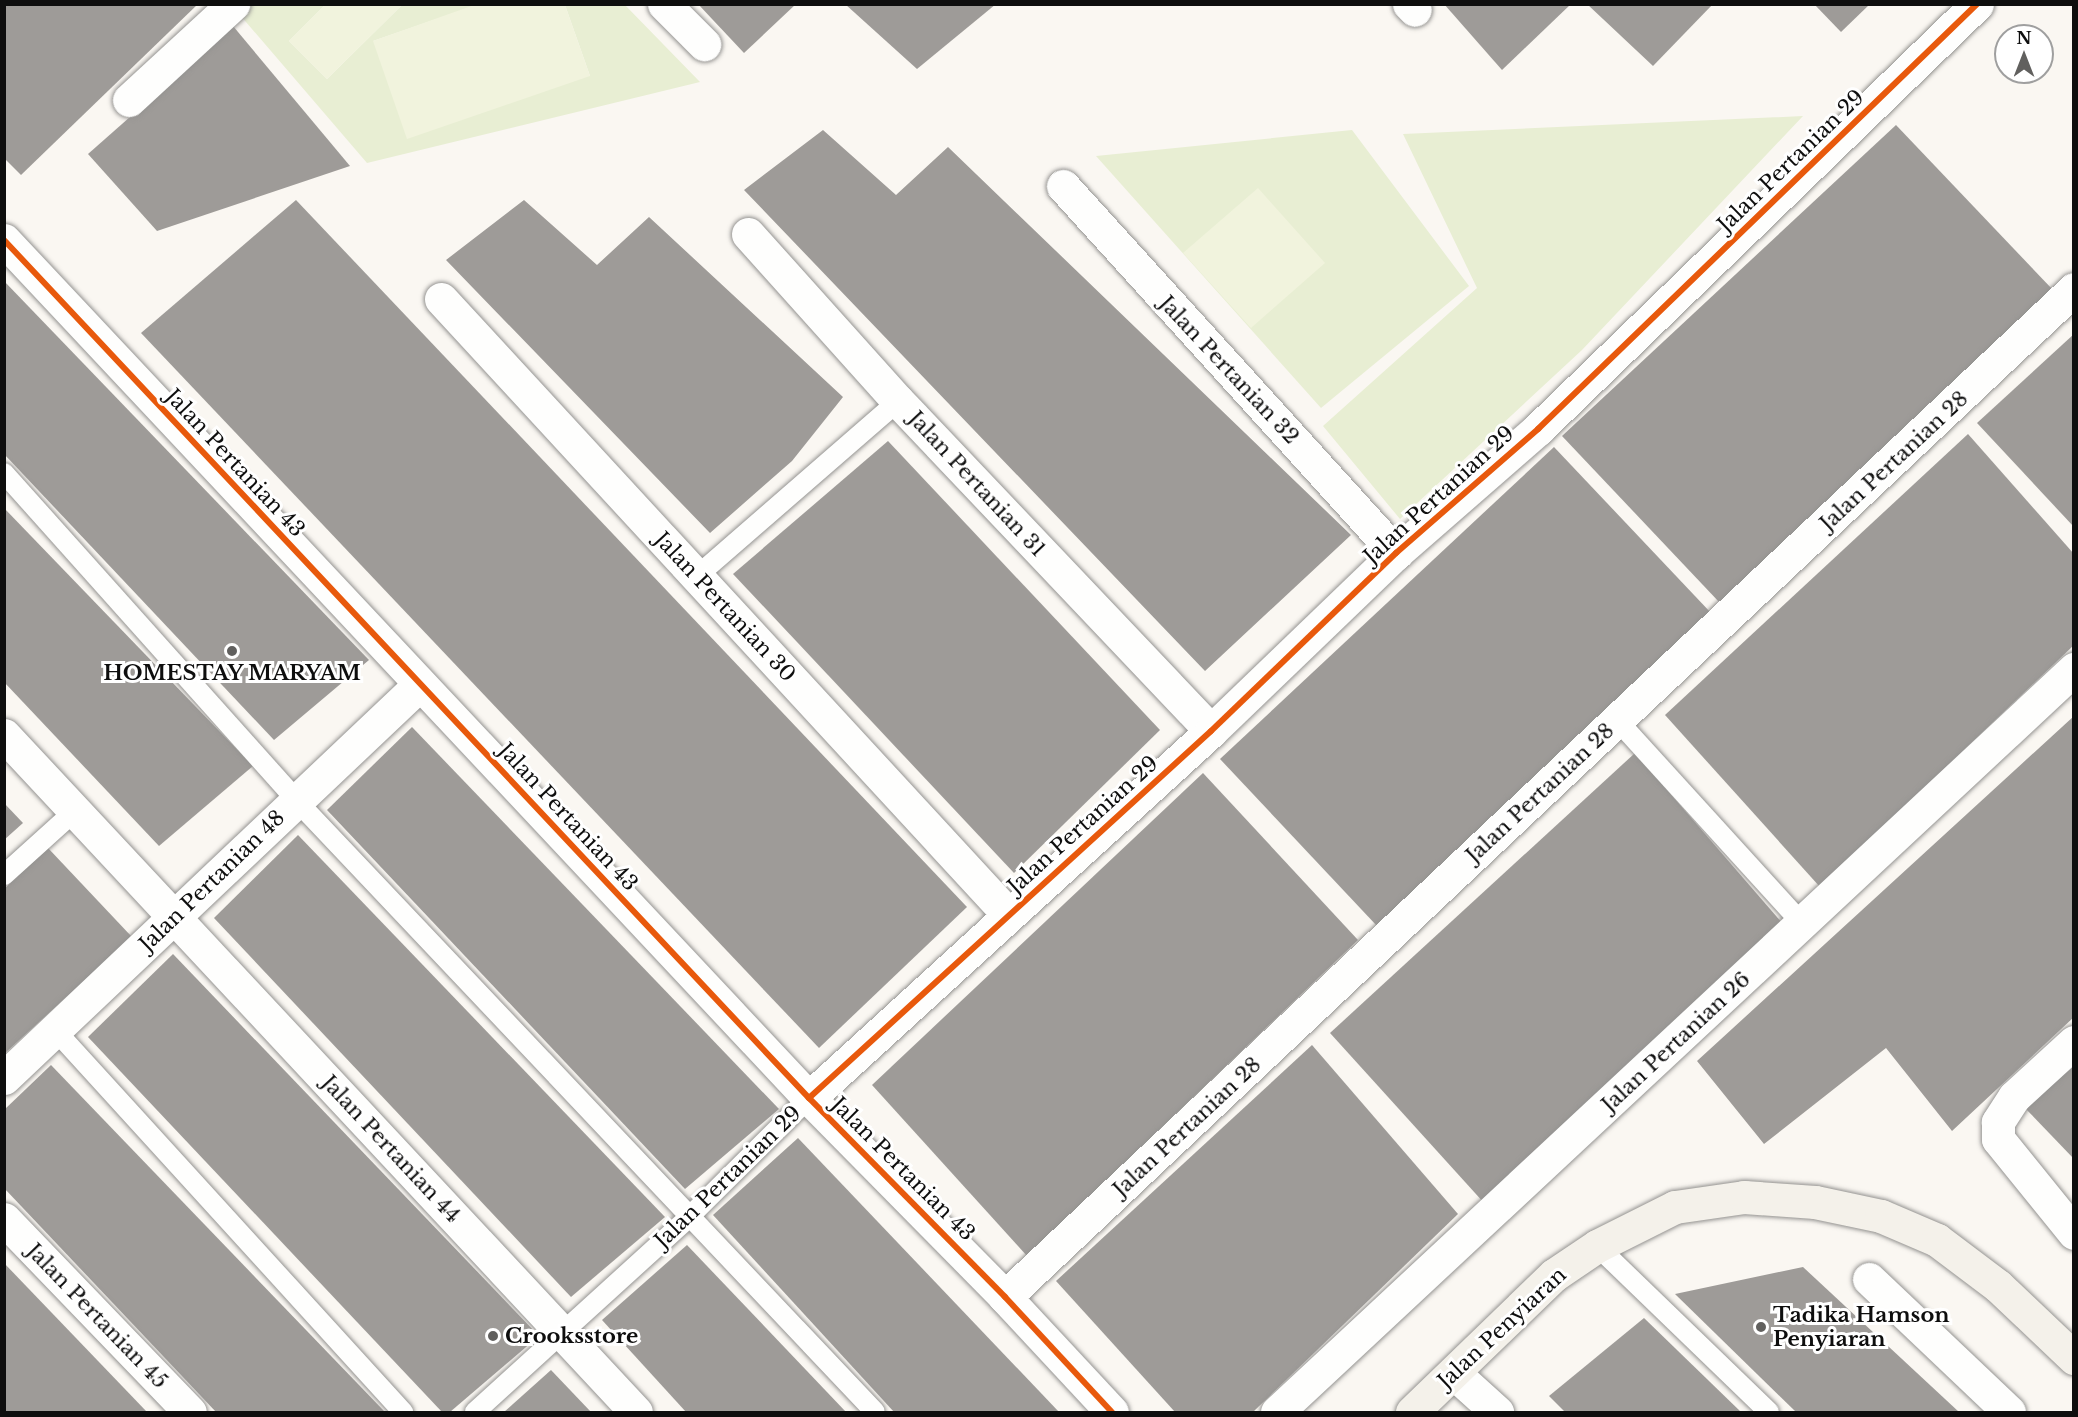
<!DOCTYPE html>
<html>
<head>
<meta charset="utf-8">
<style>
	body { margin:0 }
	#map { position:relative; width:2078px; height:1417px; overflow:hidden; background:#faf7f2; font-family:"Libre Baskerville",serif }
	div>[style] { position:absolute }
	.green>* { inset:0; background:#e8eed3 }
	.pitch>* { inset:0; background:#f1f3dd }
	.building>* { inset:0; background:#9e9b98 }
	.roads { filter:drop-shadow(0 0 2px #949391) drop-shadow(0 0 2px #949391) }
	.lane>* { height:20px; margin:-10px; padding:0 10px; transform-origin:10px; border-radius:10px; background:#fefefd }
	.street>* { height:33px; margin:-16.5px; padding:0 16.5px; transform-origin:16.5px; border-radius:16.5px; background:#fefefd }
	.secondary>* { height:33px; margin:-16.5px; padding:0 16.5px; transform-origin:16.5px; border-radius:16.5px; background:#f4f1ea }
	.cycleway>* { height:6px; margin:-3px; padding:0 3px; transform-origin:3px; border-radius:3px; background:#e8590c }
	.dots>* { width:16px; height:16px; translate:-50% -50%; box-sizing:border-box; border:3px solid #fff; border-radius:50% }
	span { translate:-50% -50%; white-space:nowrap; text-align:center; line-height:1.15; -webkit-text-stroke:6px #fff; paint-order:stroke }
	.street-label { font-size:21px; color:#0e0e0e }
	.poi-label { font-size:21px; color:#0e0e0e; font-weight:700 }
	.left { translate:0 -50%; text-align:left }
	.frame { position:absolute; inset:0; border:6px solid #0e0e0e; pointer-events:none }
	.north { position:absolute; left:1994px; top:24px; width:60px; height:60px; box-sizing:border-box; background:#fff; border:2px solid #9f9f9f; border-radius:50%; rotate:0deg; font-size:16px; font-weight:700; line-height:24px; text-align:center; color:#0e0e0e }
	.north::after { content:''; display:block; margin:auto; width:21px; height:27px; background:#61605e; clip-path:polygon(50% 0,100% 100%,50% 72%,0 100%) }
</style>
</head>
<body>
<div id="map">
	<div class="green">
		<div style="clip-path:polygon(251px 5px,325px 5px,289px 41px,327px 79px,402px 5px,477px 5px,373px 41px,590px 76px,565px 5px,625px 5px,700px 82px,367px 163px,240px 15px)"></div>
		<div style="clip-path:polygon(1803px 116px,1582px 350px,1400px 519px,1323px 426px,1477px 288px,1403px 134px)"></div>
		<div style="clip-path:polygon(1352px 130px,1469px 286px,1321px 408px,1096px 156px)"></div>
	</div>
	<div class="pitch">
		<div style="clip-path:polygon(477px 4px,565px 5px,590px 76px,407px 139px,373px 41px)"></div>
		<div style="clip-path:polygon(325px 5px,325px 4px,402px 5px,327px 79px,289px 41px)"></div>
		<div style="clip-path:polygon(1258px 188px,1325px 263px,1251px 328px,1183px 253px)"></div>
	</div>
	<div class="building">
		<div style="clip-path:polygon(4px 4px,198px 4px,21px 175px,4px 158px)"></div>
		<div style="clip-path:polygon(698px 4px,796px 4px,744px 53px)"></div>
		<div style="clip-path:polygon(845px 4px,996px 4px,917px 69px)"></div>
		<div style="clip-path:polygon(1444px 4px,1571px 4px,1502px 70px)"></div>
		<div style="clip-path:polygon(1587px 4px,1713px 4px,1653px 66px)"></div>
		<div style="clip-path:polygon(1814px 4px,1870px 4px,1841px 32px)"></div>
		<div style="clip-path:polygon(233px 26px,350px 166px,157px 231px,88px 154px)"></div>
		<div style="clip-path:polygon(1896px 125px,2054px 291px,1720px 603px,1562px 436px)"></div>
		<div style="clip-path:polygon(823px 130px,896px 195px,948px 147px,1351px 535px,1205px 671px,744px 190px)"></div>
		<div style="clip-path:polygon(296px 200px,967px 907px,819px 1048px,141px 333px)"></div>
		<div style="clip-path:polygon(524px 200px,597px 265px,649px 217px,843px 397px,792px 461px,710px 533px,446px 260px)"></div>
		<div style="clip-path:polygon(4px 281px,369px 660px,274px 740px,4px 454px)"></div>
		<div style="clip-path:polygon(2074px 334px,2074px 527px,1977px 423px)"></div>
		<div style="clip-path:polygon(1968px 434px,2074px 554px,2074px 645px,1820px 887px,1665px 715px)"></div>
		<div style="clip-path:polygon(888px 441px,1160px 730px,1014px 873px,733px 574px)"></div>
		<div style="clip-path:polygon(1554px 447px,1712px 614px,1377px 926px,1220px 759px)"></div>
		<div style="clip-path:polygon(4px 508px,253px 766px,159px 846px,4px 682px)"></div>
		<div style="clip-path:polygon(2074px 716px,2074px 1017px,1952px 1131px,1886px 1048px,1764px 1144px,1697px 1061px)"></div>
		<div style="clip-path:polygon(412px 727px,779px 1109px,685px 1189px,327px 810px)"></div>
		<div style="clip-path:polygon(1635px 753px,1784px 925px,1485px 1204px,1330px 1033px)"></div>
		<div style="clip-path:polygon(1203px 773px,1358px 940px,1027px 1256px,872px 1085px)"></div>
		<div style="clip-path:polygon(4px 803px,23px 823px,4px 840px)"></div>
		<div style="clip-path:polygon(298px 835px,665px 1217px,571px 1297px,214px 918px)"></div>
		<div style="clip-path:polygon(48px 848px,132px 937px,4px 1054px,4px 889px)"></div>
		<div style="clip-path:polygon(173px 954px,539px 1336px,450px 1412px,442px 1412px,88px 1037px)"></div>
		<div style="clip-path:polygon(1312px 1045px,1458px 1214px,1253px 1412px,1175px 1412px,1056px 1281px)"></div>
		<div style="clip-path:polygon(51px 1065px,385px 1412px,216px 1412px,4px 1188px,4px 1110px)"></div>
		<div style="clip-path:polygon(2074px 1066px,2074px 1159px,2025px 1108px)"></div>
		<div style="clip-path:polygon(798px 1138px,1059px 1412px,894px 1412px,713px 1215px)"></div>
		<div style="clip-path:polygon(687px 1245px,846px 1412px,686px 1412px,602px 1320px)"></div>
		<div style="clip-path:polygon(4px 1263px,147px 1412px,4px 1412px)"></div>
		<div style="clip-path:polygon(1803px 1267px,1959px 1412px,1796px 1412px,1675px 1294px)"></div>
		<div style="clip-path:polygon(1644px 1318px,1741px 1412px,1565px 1412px,1549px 1396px)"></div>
		<div style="clip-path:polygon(551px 1370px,591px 1412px,504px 1412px)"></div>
	</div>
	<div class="roads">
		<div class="lane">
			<div style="left:4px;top:473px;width:438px;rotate:48.2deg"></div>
			<div style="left:296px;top:800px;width:842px;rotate:46.59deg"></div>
			<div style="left:697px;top:576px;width:267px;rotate:-41deg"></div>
			<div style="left:1617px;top:720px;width:275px;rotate:47.7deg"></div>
			<div style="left:4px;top:875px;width:97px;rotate:-42.1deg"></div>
			<div style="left:55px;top:1030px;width:517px;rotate:47.67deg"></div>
			<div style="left:1597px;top:1246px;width:239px;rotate:44deg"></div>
			<div style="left:475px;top:1412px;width:290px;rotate:-42.3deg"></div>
			<div style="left:689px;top:1217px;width:169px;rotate:-44.8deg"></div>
		</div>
		<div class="street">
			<div style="left:664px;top:4px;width:57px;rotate:45deg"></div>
			<div style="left:1409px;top:4px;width:8px;rotate:45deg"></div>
			<div style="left:129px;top:100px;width:142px;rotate:-42.7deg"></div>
			<div style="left:1063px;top:186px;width:496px;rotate:47.8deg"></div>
			<div style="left:748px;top:234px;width:224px;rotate:48.1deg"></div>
			<div style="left:898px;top:401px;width:455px;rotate:46.5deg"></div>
			<div style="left:4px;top:240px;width:1177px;rotate:46.83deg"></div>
			<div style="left:809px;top:1098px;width:279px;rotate:45.4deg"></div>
			<div style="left:1005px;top:1297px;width:157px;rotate:47.1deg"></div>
			<div style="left:441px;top:299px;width:836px;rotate:47.33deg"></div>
			<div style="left:4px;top:735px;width:926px;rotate:46.97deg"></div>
			<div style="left:2074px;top:1042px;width:81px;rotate:137.5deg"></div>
			<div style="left:2014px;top:1097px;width:30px;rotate:123deg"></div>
			<div style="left:1998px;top:1122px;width:17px;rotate:90deg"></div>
			<div style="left:1998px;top:1139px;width:121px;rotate:51deg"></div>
			<div style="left:4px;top:1078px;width:573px;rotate:-43.44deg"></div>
			<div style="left:809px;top:1098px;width:544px;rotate:-42.39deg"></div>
			<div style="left:1211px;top:731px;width:257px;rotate:-43.9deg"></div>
			<div style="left:1396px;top:553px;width:189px;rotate:-41.1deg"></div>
			<div style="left:1538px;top:429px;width:611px;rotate:-44.07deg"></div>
			<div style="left:4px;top:1219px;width:268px;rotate:46.1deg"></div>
			<div style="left:1869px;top:1279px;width:193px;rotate:43.5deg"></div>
			<div style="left:1005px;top:1297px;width:1469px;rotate:-43.32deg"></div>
			<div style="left:1455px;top:1374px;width:57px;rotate:42.1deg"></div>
			<div style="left:1277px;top:1412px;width:1090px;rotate:-42.99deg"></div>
		</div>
		<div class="secondary">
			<div style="left:1412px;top:1412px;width:197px;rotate:-44deg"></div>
			<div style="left:1554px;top:1275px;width:52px;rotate:-34deg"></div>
			<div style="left:1597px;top:1246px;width:87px;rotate:-26.6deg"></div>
			<div style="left:1675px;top:1207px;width:70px;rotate:-8.2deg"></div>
			<div style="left:1744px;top:1197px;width:71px;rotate:4deg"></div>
			<div style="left:1815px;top:1202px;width:67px;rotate:12deg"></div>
			<div style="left:1881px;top:1216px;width:61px;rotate:23.2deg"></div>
			<div style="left:1937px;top:1240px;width:76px;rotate:37deg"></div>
			<div style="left:1998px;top:1286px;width:105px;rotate:43.5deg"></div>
		</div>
	</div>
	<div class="cycleway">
		<div style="left:4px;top:240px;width:1177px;rotate:46.83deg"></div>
		<div style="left:809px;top:1098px;width:279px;rotate:45.4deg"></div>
		<div style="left:1005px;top:1297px;width:157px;rotate:47.1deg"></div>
		<div style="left:809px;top:1098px;width:544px;rotate:-42.39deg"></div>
		<div style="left:1211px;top:731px;width:257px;rotate:-43.9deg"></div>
		<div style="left:1396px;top:553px;width:189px;rotate:-41.1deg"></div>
		<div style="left:1538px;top:429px;width:611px;rotate:-44.07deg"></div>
	</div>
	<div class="dots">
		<div style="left:232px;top:651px;background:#61605e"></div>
		<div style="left:1761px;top:1327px;background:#61605e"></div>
		<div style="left:493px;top:1336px;background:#61605e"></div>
	</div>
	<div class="street-label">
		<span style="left:1791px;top:161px;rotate:-44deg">Jalan Pertanian 29</span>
		<span style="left:1229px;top:370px;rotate:47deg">Jalan Pertanian 32</span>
		<span style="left:1894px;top:461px;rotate:-43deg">Jalan Pertanian 28</span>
		<span style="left:235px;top:463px;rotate:47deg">Jalan Pertanian 43</span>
		<span style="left:977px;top:484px;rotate:47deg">Jalan Pertanian 31</span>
		<span style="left:1439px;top:495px;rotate:-42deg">Jalan Pertanian 29</span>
		<span style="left:725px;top:607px;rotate:47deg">Jalan Pertanian 30</span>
		<span style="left:1540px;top:793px;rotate:-43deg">Jalan Pertanian 28</span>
		<span style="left:568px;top:817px;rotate:47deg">Jalan Pertanian 43</span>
		<span style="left:1083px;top:825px;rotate:-42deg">Jalan Pertanian 29</span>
		<span style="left:212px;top:881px;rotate:-44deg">Jalan Pertanian 48</span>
		<span style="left:1676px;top:1042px;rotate:-43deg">Jalan Pertanian 26</span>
		<span style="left:1187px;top:1127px;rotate:-43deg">Jalan Pertanian 28</span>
		<span style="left:391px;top:1149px;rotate:47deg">Jalan Pertanian 44</span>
		<span style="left:903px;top:1169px;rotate:45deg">Jalan Pertanian 43</span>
		<span style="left:728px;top:1177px;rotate:-44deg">Jalan Pertanian 29</span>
		<span style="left:97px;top:1316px;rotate:46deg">Jalan Pertanian 45</span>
		<span style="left:1502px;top:1328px;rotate:-43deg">Jalan Penyiaran</span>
	</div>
	<div class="poi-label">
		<span style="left:232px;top:673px">HOMESTAY MARYAM</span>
		<span class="left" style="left:1773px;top:1327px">Tadika Hamson<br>Penyiaran</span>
		<span class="left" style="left:505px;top:1336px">Crooksstore</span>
	</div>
	<div class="frame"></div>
	<div class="north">N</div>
</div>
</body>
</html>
